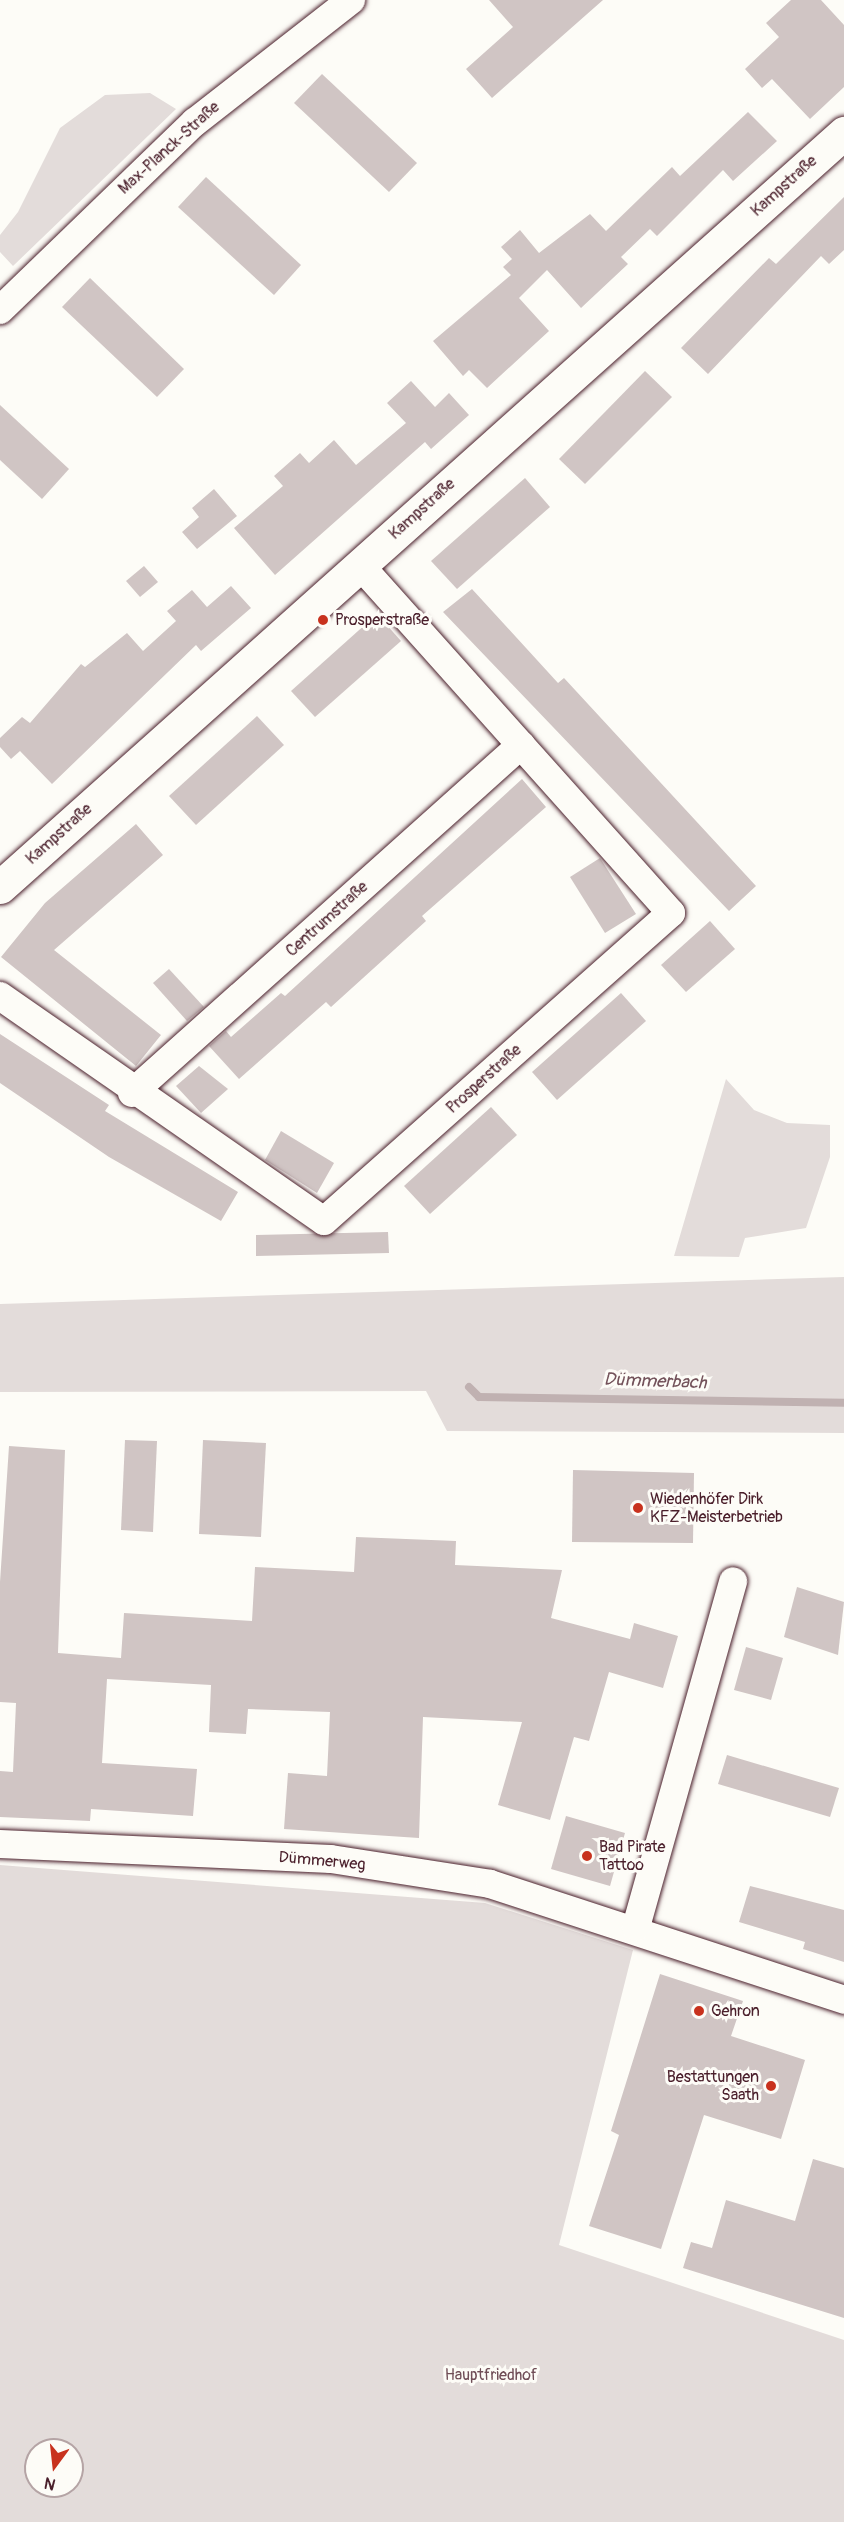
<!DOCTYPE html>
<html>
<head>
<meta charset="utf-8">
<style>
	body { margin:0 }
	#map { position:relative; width:844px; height:2522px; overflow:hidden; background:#fdfcf7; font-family:Pangolin,sans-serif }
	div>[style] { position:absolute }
	.green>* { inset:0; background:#e3dcda }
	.stream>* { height:8px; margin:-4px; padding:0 4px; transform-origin:4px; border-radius:4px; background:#c0b1b1 }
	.building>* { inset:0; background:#d0c5c4 }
	.roads { filter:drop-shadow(0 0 2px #4a1f2b) drop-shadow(0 0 2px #4a1f2b) }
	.minor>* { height:28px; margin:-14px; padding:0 14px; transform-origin:14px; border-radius:14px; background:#fdfcf7 }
	.tertiary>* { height:33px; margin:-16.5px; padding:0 16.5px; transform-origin:16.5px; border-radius:16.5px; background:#fdfcf7 }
	.dots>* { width:16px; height:16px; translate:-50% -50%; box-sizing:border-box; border:3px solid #fdfcf7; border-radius:50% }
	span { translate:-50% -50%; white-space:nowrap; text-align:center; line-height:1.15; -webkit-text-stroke:6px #fdfcf7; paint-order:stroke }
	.street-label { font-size:16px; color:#4a1f2b }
	.poi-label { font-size:16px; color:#4a1f2b }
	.left { translate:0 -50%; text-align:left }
	.right { translate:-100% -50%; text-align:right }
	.park-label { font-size:16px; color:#704e57 }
	.water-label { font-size:18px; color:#73525a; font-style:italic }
	.north { position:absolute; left:24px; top:2438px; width:60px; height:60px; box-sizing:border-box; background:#fdfcf7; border:2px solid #b5a4a5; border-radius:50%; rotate:195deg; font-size:16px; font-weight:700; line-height:24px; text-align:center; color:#4a1f2b }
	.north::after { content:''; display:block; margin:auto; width:21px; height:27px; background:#c8321e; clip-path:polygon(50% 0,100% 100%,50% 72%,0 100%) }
</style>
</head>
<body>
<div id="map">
	<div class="green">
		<div style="clip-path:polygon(150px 93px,176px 109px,13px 266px,0 252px,0 235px,18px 212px,60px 128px,105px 95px)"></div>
		<div style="clip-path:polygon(726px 1079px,754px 1110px,787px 1123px,830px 1125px,830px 1157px,806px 1228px,745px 1238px,739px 1257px,674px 1256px)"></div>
		<div style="clip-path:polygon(844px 1277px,844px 1433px,447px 1431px,426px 1391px,0 1392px,0 1304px)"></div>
		<div style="clip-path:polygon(evenodd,0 1865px,485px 1903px,633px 1950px,559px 2245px,844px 2340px,844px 2522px,0 2522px,0 1865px,36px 2450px,72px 2450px,72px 2486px,36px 2486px,36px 2450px)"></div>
	</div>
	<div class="stream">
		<div style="left:469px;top:1387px;width:14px;rotate:45deg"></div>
		<div style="left:479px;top:1397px;width:365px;rotate:0.9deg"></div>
	</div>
	<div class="building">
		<div style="clip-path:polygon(489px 0,603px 0,492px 98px,466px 69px,513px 27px)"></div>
		<div style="clip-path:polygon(791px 0,821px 0,844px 25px,844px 87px,810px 119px,772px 79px,762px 88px,745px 69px,779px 37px,766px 23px)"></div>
		<div style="clip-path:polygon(322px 74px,417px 163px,389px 192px,294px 103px)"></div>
		<div style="clip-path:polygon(748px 112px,777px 141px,733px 181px,723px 170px,657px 236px,650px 229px,621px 257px,628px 264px,581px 308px,547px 270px,519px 298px,549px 331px,487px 388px,469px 370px,463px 376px,433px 341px,511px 275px,503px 267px,512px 259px,501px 247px,520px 230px,539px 253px,590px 214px,606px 231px,672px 167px,680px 176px)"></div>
		<div style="clip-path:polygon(206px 177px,301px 265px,274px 295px,178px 207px)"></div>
		<div style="clip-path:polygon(844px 197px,844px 250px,829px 264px,821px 256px,708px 374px,681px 348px,769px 258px,776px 264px)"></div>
		<div style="clip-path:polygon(90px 278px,184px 369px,157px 397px,62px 307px)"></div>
		<div style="clip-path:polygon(645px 371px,672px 397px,585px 484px,559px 459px)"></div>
		<div style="clip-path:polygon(411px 381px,435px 407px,449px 393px,469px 415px,431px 449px,425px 442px,275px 575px,234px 528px,283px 486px,274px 476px,300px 453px,309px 463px,334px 440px,356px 465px,406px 423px,387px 403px)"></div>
		<div style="clip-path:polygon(0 405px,69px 469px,42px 499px,0 460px)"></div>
		<div style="clip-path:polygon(525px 478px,550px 507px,457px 589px,431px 561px)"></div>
		<div style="clip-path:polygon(214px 489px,237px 516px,197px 549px,182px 532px,199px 517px,192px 508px)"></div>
		<div style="clip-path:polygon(144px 566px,158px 582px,140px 597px,126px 581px)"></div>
		<div style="clip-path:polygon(231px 586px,251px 608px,201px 651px,196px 645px,52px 784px,20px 751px,11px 759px,0 747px,0 738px,22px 717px,30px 723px,81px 664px,85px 667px,127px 633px,143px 651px,176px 621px,167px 611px,192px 590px,207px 607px)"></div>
		<div style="clip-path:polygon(472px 589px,558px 683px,564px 678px,756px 886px,729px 911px,443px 612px)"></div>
		<div style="clip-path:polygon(377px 614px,401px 641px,315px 717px,291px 691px)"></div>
		<div style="clip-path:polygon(257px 716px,284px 745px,196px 825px,169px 796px)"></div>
		<div style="clip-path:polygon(522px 779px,546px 807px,422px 916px,426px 921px,331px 1007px,326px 1002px,239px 1079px,209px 1046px,226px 1031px,231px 1037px,281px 993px,285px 996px)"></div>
		<div style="clip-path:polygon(136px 824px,163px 855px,54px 950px,161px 1035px,136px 1066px,1px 957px,45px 903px)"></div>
		<div style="clip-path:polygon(600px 858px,636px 914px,605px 933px,570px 877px)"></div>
		<div style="clip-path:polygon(710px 921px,735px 949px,686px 992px,661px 965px)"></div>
		<div style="clip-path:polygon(169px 969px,204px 1007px,187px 1021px,153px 983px)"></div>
		<div style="clip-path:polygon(621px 993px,646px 1021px,557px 1100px,532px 1072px)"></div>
		<div style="clip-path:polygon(0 1034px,109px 1105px,105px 1111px,238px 1192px,221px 1221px,109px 1157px,0 1083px)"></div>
		<div style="clip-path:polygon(199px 1066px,228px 1089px,201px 1113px,176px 1086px)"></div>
		<div style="clip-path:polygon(491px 1107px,517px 1135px,430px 1214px,404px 1186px)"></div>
		<div style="clip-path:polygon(281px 1131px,334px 1163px,317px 1193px,265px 1160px)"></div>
		<div style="clip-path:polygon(388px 1232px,389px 1253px,256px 1256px,256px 1235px)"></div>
		<div style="clip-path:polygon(125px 1440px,157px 1441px,153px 1532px,121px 1530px)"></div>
		<div style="clip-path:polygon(203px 1440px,266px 1443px,261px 1537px,199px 1534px)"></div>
		<div style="clip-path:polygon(9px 1446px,65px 1450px,58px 1653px,121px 1658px,124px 1613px,252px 1621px,255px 1567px,354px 1572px,356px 1537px,456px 1541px,455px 1565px,562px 1570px,551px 1618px,630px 1639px,634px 1623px,678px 1636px,663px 1688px,609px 1672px,589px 1741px,574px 1737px,550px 1820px,498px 1805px,522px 1722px,423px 1717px,419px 1838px,284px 1829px,288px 1773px,327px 1776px,330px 1712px,248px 1709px,246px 1734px,209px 1732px,211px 1685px,107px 1679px,102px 1763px,197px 1769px,193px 1816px,91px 1809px,90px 1821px,0 1817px,0 1771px,13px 1772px,16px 1703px,0 1702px,0 1582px)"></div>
		<div style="clip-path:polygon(573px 1470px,694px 1473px,693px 1543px,572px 1542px)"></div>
		<div style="clip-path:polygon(797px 1587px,844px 1602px,838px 1655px,784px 1637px)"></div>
		<div style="clip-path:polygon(746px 1647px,783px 1658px,771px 1700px,734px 1690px)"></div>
		<div style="clip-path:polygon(727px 1755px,839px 1788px,830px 1817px,718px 1784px)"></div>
		<div style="clip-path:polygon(566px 1816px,625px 1833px,610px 1886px,551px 1869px)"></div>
		<div style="clip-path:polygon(750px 1886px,844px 1910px,844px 1962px,803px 1949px,805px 1942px,739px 1922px)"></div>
		<div style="clip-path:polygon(660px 1974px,743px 2001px,731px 2036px,805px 2060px,781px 2139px,704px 2115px,661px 2249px,589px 2226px,619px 2135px,611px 2131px)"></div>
		<div style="clip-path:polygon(813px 2159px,844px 2168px,844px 2318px,683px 2268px,691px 2242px,712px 2248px,726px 2200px,795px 2221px)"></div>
	</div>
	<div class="roads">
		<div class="minor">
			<div style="left:0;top:310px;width:271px;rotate:-44deg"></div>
			<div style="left:195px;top:122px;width:198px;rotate:-38deg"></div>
			<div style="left:0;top:996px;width:394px;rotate:34.8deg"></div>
			<div style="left:324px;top:1221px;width:464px;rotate:-41.6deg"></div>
			<div style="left:671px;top:913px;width:467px;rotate:-131.8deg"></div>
			<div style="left:132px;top:1093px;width:522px;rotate:-41.82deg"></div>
			<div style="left:0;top:1844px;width:331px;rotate:2.6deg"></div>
			<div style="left:331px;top:1859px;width:161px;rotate:8.9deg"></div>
			<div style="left:490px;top:1884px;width:373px;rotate:18.1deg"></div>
			<div style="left:636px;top:1927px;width:359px;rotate:-74.3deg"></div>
		</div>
		<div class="tertiary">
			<div style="left:0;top:887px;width:1132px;rotate:-41.78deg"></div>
		</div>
	</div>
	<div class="dots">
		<div style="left:323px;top:620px;background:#c8321e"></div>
		<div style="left:638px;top:1508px;background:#c8321e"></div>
		<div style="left:587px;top:1856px;background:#c8321e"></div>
		<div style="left:699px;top:2011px;background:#c8321e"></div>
		<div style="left:771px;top:2086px;background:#c8321e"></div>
	</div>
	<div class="street-label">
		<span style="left:169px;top:148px;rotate:-42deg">Max-Planck-Straße</span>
		<span style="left:784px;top:186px;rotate:-42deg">Kampstraße</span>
		<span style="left:422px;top:509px;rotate:-42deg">Kampstraße</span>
		<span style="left:59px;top:834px;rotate:-42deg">Kampstraße</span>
		<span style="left:327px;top:919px;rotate:-42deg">Centrumstraße</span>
		<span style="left:484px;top:1079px;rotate:-42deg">Prosperstraße</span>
		<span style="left:322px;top:1861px;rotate:5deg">Dümmerweg</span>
	</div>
	<div class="poi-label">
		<span class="left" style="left:335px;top:620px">Prosperstraße</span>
		<span class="left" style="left:650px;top:1508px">Wiedenhöfer Dirk<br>KFZ-Meisterbetrieb</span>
		<span class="left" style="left:599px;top:1856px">Bad Pirate<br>Tattoo</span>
		<span class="left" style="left:711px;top:2011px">Gehron</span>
		<span class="right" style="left:759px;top:2086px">Bestattungen<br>Saath</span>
	</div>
	<div class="park-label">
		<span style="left:491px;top:2375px">Hauptfriedhof</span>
	</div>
	<div class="water-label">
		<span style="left:655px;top:1382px;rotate:2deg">Dümmerbach</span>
	</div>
	<div class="north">N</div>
</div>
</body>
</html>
